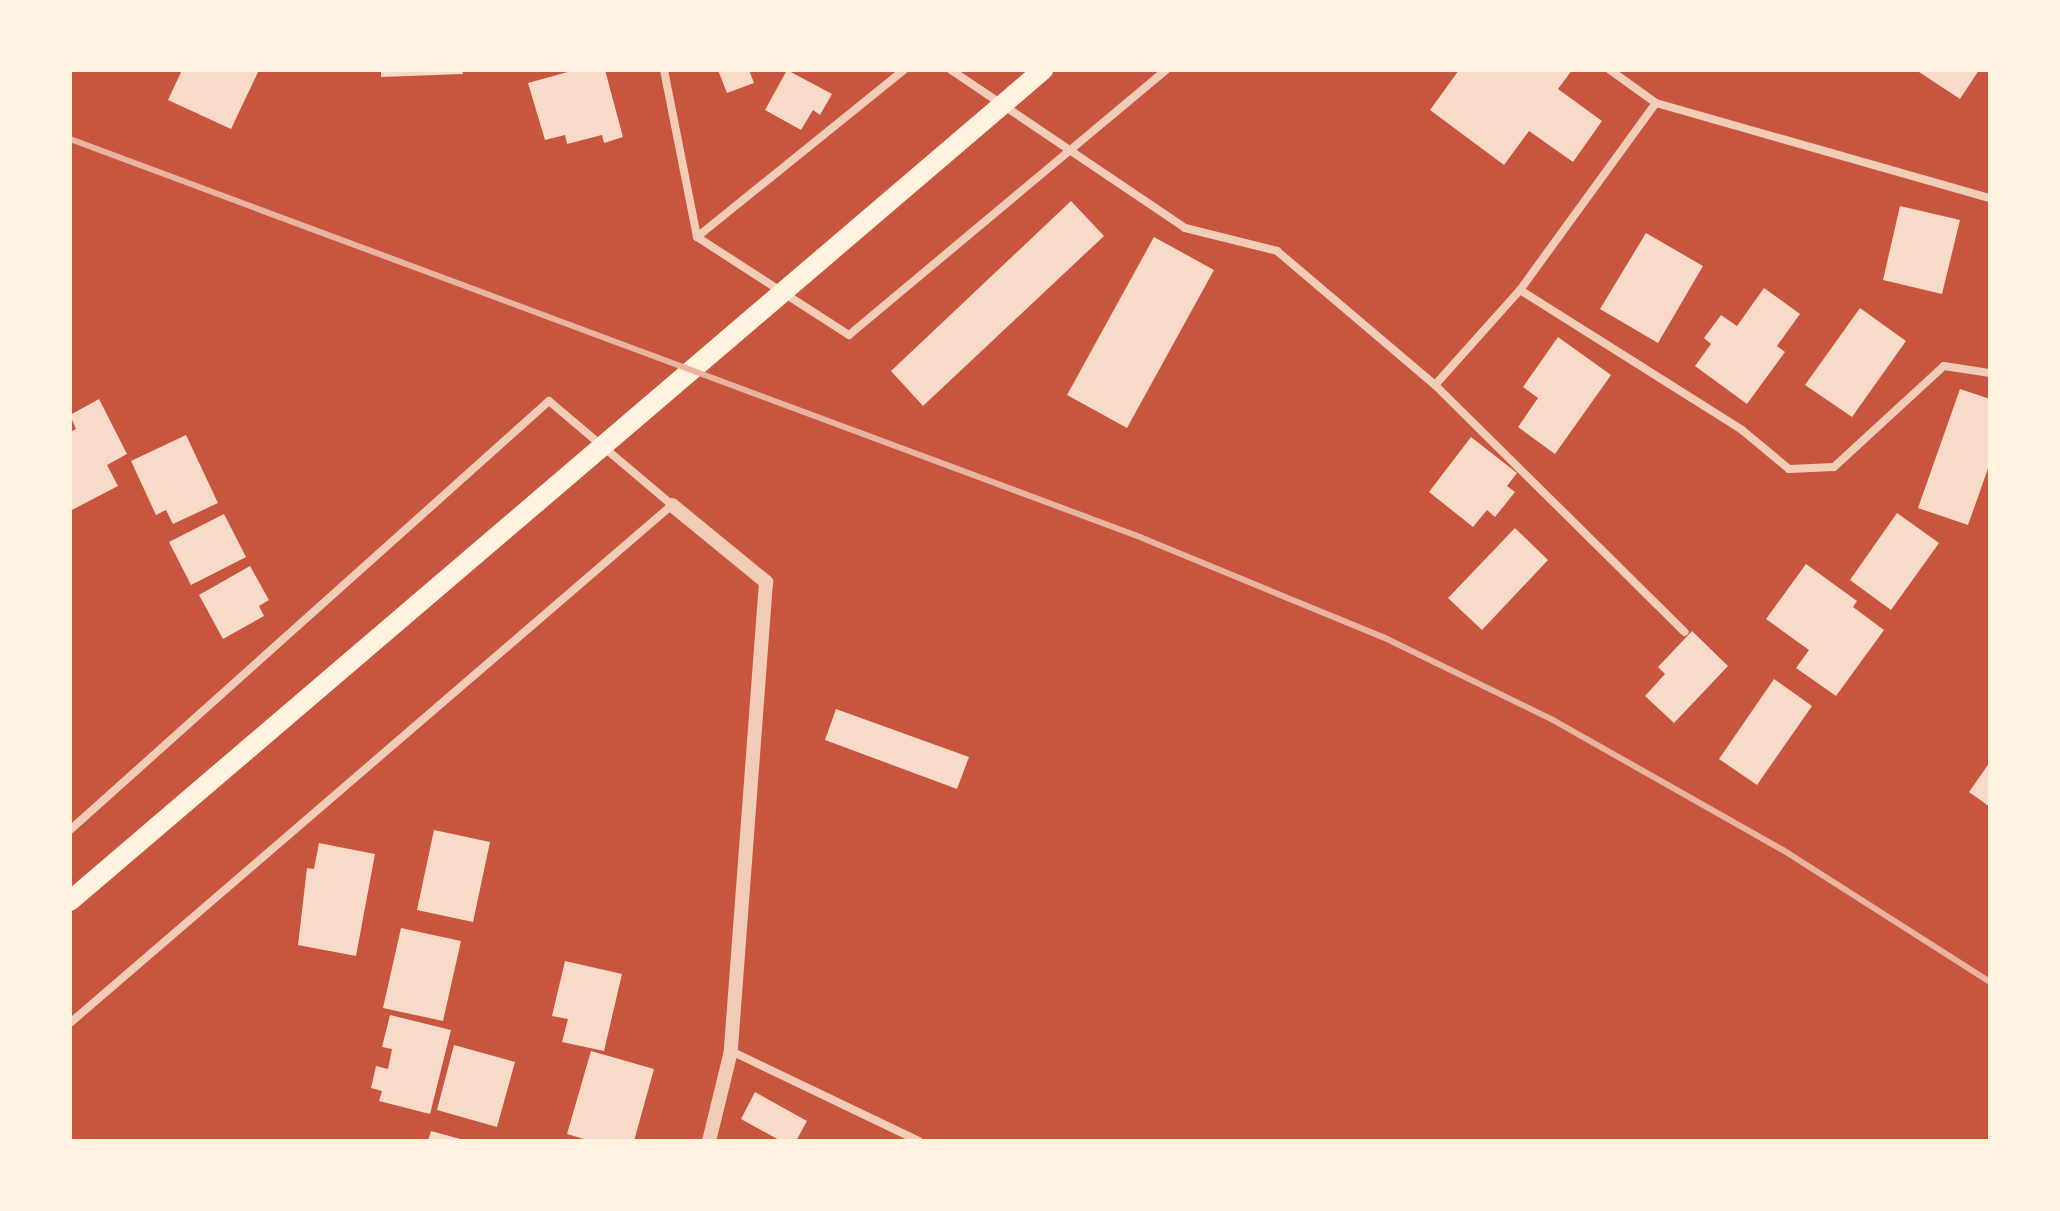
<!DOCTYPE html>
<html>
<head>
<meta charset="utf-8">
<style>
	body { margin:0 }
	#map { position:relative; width:2060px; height:1211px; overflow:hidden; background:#c8553d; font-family:"Titillium Web",sans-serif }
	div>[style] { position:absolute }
	.building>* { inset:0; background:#f7dbc8 }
	.minor>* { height:8px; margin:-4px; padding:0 4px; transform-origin:4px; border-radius:4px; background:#f1ccb7 }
	.tertiary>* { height:14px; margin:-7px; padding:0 7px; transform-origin:7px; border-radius:7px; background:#f1ccb7 }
	.primary>* { height:20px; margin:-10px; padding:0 10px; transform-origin:10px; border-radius:10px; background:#fff3e0 }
	.rail>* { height:6px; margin:-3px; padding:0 3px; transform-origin:3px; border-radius:3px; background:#e9b49f }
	span { translate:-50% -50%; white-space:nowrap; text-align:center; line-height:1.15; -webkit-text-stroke:8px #fff3e0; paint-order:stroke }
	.frame { position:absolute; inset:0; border:72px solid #fff3e0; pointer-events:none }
</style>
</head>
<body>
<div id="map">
	<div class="building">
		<div style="clip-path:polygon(182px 70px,259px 70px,231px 129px,168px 100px)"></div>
		<div style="clip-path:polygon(381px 70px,462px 70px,463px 74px,381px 77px)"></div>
		<div style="clip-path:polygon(575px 70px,605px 70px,623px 137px,604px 143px,602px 135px,567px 144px,565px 135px,545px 140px,528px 83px)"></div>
		<div style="clip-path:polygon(718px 70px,749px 70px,754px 83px,727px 93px)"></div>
		<div style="clip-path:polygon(787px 70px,832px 94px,820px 115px,813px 110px,801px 130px,765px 110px)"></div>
		<div style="clip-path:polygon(1459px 70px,1572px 70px,1558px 89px,1602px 121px,1573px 162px,1529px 131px,1504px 165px,1430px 110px)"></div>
		<div style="clip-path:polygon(1916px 70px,1979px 70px,1960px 99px)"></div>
		<div style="clip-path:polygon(1071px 201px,1104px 236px,923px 406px,891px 371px)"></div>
		<div style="clip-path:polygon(1900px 206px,1960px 220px,1942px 294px,1883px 280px)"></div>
		<div style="clip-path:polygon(1646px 233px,1703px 266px,1658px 343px,1600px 309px)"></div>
		<div style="clip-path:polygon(1154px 237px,1214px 270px,1127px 428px,1067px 395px)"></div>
		<div style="clip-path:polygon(1764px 288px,1800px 314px,1777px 346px,1785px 352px,1747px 404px,1695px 366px,1711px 344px,1704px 338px,1721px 315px,1737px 326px)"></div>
		<div style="clip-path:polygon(1860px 308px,1906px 341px,1852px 417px,1805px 385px)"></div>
		<div style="clip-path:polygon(1558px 337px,1611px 375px,1555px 454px,1518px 427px,1538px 398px,1523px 387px)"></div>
		<div style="clip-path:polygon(1960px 389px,1990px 399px,1990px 463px,1968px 525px,1918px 508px)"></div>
		<div style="clip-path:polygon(99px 399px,127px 454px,107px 465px,118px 486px,70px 511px,70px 432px,76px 429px,70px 415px)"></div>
		<div style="clip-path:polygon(186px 435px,218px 503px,173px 524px,166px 510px,156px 515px,131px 461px)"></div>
		<div style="clip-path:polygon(1471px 437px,1517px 473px,1507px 486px,1515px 492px,1495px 517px,1487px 510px,1473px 527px,1429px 492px)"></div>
		<div style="clip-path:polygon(1897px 513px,1939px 543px,1891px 610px,1850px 580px)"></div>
		<div style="clip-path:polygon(224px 514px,246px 557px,191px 585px,169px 542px)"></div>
		<div style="clip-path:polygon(1515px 528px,1548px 560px,1482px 630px,1448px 598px)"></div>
		<div style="clip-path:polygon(1806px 564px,1857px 601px,1853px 607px,1884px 630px,1836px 696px,1796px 668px,1809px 650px,1766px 619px)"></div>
		<div style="clip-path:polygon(250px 566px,269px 600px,259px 606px,264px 616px,223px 639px,199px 595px)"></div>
		<div style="clip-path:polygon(1692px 631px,1728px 666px,1674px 723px,1645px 696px,1665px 674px,1658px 667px)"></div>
		<div style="clip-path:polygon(1774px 679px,1812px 706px,1757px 785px,1719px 759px)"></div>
		<div style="clip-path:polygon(836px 709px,969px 757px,957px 789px,825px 740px)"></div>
		<div style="clip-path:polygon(1990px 762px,1990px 807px,1969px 792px)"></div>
		<div style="clip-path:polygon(434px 830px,490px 842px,473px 922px,417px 910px)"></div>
		<div style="clip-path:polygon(319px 843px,375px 854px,356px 956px,298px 945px,307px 868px,314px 869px)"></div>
		<div style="clip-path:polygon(401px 928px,461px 941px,443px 1021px,383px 1008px)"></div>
		<div style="clip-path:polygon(565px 961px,622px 974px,604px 1051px,562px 1042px,568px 1019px,552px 1016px)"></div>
		<div style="clip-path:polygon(390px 1015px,451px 1030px,430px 1114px,379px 1101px,382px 1091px,371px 1088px,376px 1066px,388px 1069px,392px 1049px,382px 1047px)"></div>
		<div style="clip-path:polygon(454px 1045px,515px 1062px,497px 1127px,437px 1110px)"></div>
		<div style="clip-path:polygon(591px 1051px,654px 1069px,634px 1141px,591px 1141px,567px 1134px)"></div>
		<div style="clip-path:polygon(755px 1092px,807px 1121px,796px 1141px,781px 1141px,741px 1119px)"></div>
		<div style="clip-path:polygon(431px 1131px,464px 1140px,464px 1141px,428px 1141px)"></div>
	</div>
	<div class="minor">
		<div style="left:664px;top:70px;width:170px;rotate:78.8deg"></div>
		<div style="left:697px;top:237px;width:181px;rotate:32.8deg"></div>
		<div style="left:849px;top:335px;width:413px;rotate:-39.9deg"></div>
		<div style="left:951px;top:70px;width:282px;rotate:34deg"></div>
		<div style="left:1185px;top:228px;width:95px;rotate:14deg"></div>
		<div style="left:1277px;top:251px;width:207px;rotate:40.3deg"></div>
		<div style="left:1435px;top:385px;width:351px;rotate:44.7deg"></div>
		<div style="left:1610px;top:70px;width:57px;rotate:35.7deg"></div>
		<div style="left:697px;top:237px;width:266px;rotate:-38.9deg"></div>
		<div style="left:1520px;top:290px;width:262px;rotate:32.2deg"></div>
		<div style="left:1742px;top:430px;width:61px;rotate:39.7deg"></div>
		<div style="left:1789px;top:469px;width:45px;rotate:-2.5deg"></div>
		<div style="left:1834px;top:467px;width:149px;rotate:-42.6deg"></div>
		<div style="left:1944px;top:366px;width:47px;rotate:8.7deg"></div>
		<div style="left:1435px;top:385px;width:127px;rotate:-48.2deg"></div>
		<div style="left:1520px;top:290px;width:231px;rotate:-54deg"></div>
		<div style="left:1656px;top:103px;width:347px;rotate:15.9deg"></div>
		<div style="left:70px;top:830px;width:643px;rotate:-41.85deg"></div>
		<div style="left:549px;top:401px;width:161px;rotate:40.2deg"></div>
		<div style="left:672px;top:505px;width:794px;rotate:139.29deg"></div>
		<div style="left:731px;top:1051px;width:208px;rotate:25.6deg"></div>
	</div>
	<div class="tertiary">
		<div style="left:672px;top:505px;width:122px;rotate:39.3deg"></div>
		<div style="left:766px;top:582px;width:470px;rotate:94.3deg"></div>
		<div style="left:731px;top:1051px;width:93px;rotate:103.7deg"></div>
	</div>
	<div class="primary">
		<div style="left:70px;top:901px;width:1280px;rotate:-40.5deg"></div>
	</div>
	<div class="rail">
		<div style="left:70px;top:139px;width:1136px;rotate:20.4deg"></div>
		<div style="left:1135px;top:535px;width:268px;rotate:22.4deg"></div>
		<div style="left:1383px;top:637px;width:189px;rotate:26deg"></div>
		<div style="left:1553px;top:720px;width:264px;rotate:29.5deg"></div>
		<div style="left:1783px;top:850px;width:246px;rotate:32.5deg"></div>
	</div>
	<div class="frame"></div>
</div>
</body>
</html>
